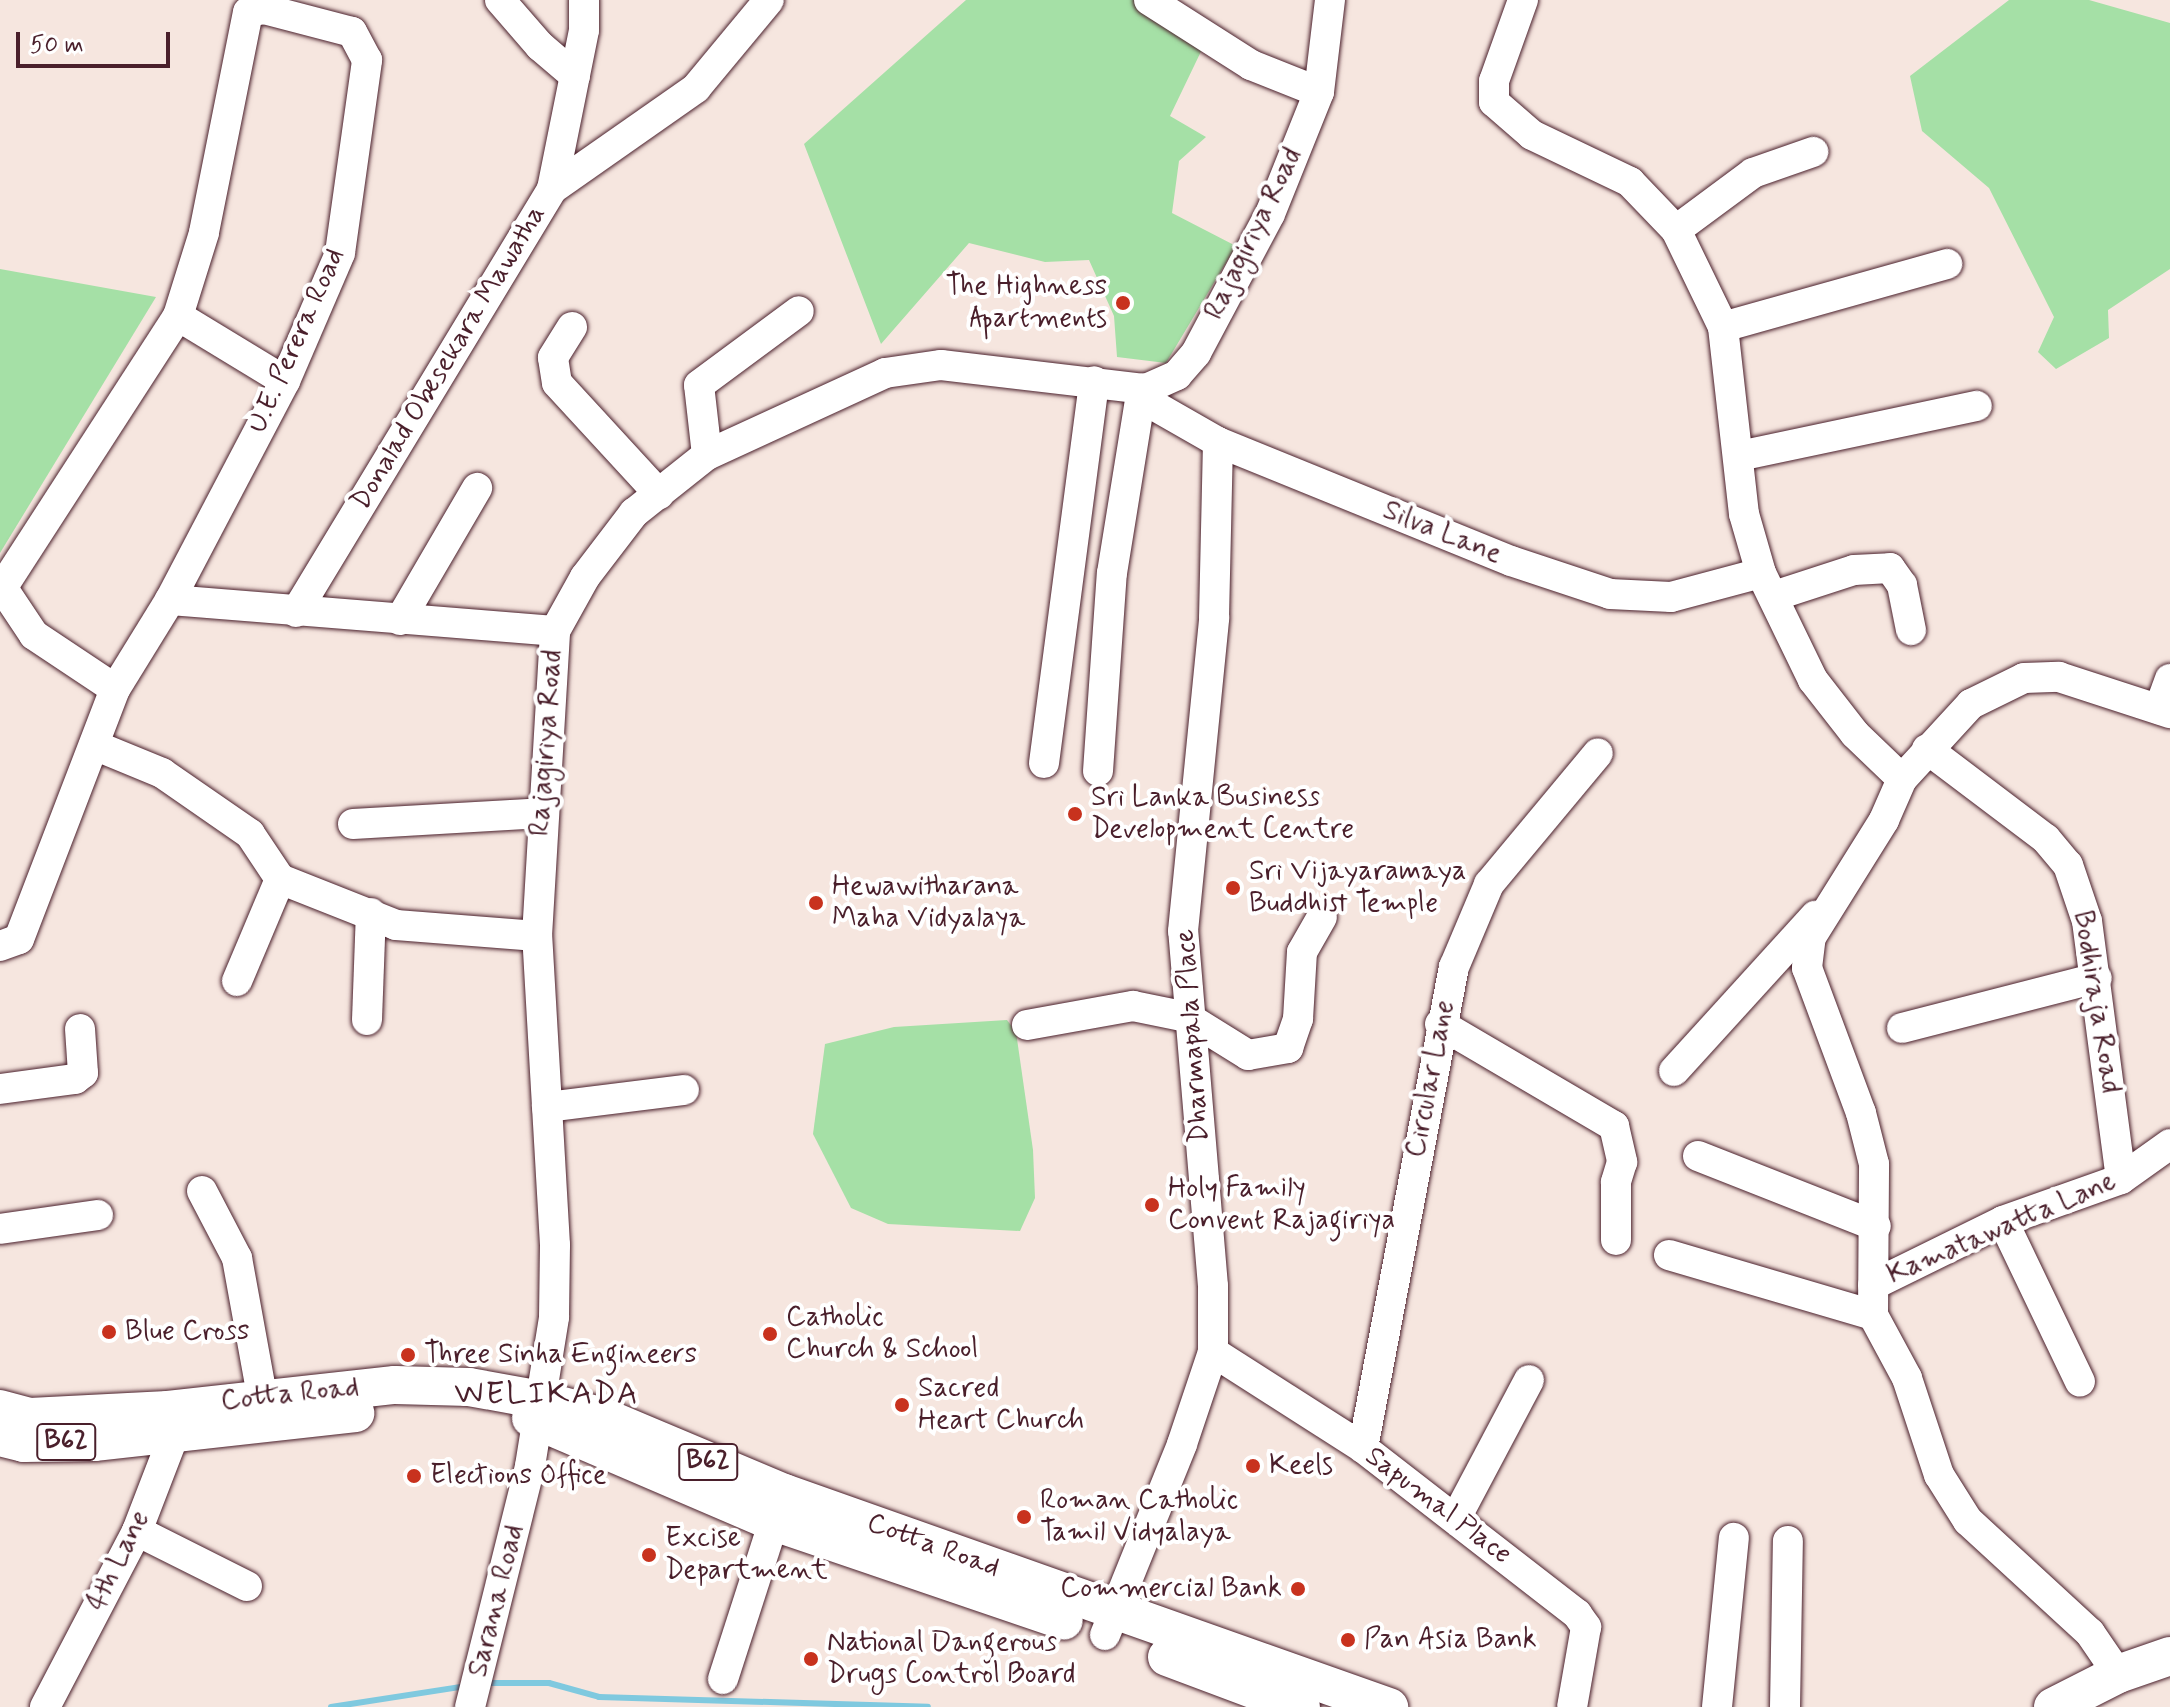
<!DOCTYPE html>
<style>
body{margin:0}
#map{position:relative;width:2170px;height:1707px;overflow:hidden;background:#f6e6df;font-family:Mynerve,sans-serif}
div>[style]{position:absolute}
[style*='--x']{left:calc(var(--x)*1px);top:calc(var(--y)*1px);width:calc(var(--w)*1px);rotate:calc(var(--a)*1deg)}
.green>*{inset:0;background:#a5e0a6}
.stream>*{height:6px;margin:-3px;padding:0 3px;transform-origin:3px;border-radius:3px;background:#7fc9df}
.roads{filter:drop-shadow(0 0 2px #4a1f2b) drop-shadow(0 0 2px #4a1f2b)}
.minor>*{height:30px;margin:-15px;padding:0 15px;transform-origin:15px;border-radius:15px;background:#fff}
.major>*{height:38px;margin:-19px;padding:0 19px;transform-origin:19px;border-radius:19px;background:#fff}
.dots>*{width:22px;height:22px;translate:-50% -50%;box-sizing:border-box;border:4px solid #fff;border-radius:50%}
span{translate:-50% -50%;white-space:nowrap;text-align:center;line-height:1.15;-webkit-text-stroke:8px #fff;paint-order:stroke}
.shield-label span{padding:2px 6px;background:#fff;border:2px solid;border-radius:6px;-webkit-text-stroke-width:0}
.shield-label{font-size:26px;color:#4a1f2b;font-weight:700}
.street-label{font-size:28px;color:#4a1f2b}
.poi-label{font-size:28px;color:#4a1f2b}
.right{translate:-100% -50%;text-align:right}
.left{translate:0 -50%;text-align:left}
.quarter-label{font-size:32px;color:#4a1f2b;letter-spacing:2px}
.scale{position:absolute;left:16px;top:32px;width:154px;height:36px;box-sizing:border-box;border:4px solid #4a1f2b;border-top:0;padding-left:10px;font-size:24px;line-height:28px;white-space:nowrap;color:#4a1f2b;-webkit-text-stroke:6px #fff;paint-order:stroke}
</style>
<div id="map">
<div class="green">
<i style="clip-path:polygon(966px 0,1135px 0,1207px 39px,1170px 116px,1206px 137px,1179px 161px,1172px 213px,1236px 246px,1166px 363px,1117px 357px,1114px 316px,1089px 260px,1045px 262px,969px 243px,881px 344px,804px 144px)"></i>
<i style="clip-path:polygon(2009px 0,2089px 0,2170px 23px,2170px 269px,2108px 310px,2109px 338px,2056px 369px,2038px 352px,2054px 317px,1989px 188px,1922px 131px,1910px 76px)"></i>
<i style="clip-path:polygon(0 269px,156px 297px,0 553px)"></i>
<i style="clip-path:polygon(1007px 1020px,1016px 1032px,1033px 1150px,1035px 1198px,1020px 1231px,888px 1224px,851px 1208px,813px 1134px,825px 1044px,894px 1027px)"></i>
</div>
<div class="stream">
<i style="--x:486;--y:1683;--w:63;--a:0"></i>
<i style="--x:549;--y:1683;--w:52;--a:15.6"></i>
<i style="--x:599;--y:1697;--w:329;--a:1.7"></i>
<i style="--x:331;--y:1707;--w:138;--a:-8.8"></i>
</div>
<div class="roads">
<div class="minor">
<i style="--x:500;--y:0;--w:61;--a:49"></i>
<i style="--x:540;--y:46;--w:46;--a:40.6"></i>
<i style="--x:1149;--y:0;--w:121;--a:32.5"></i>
<i style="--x:1251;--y:65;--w:73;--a:21.7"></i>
<i style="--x:1523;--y:0;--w:86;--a:109.7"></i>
<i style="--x:1494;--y:81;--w:21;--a:90"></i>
<i style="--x:1494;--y:102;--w:50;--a:41"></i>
<i style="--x:1532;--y:135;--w:109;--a:25.6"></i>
<i style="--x:1630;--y:182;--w:66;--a:46.2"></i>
<i style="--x:1676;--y:230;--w:108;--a:64.1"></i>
<i style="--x:1723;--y:327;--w:188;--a:83.6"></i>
<i style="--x:1744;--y:514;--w:61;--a:73.9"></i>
<i style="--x:1761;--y:573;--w:119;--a:64.1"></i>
<i style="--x:1813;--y:680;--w:68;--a:52.1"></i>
<i style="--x:1855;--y:734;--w:65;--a:43.8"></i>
<i style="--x:552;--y:189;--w:162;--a:-78.6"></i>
<i style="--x:584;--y:30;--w:30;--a:-90"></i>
<i style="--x:1676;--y:230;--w:96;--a:-36.5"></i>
<i style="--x:1753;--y:173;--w:64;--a:-19.3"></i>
<i style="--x:178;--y:316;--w:125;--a:31.3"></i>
<i style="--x:572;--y:327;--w:36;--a:122"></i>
<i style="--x:553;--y:358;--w:25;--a:81"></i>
<i style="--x:557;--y:383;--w:151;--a:47.4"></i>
<i style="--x:1723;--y:327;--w:233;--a:-15.7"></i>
<i style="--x:1146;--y:389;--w:19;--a:62"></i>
<i style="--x:1155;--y:406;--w:73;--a:29.7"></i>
<i style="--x:1218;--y:442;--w:316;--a:22.1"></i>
<i style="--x:1511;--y:561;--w:104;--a:18.4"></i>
<i style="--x:1610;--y:594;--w:61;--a:2.8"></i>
<i style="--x:1671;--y:597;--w:93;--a:-14.9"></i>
<i style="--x:707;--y:455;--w:70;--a:-96.5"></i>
<i style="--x:699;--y:385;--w:124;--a:-36.5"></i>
<i style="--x:1739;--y:456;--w:243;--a:-11.9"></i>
<i style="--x:0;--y:584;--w:61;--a:56.3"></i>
<i style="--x:34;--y:635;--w:97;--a:33.7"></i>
<i style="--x:1774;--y:596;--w:84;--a:-18"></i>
<i style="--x:1854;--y:570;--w:36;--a:-3"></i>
<i style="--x:1890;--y:568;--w:21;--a:55"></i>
<i style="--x:1902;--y:585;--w:46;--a:78.7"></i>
<i style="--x:170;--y:600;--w:386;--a:4.6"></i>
<i style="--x:296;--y:612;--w:494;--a:-58.8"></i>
<i style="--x:552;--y:189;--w:176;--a:-35"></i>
<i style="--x:696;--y:88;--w:114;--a:-50.3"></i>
<i style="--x:400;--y:620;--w:153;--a:-59.7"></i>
<i style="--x:2159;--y:709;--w:32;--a:-70"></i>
<i style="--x:94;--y:745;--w:74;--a:22.4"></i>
<i style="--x:162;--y:773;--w:107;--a:34.7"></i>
<i style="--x:250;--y:834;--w:54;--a:56.3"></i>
<i style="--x:280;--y:879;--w:125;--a:21.6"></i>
<i style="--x:396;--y:925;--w:141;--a:4.5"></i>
<i style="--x:1927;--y:749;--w:149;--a:37.1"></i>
<i style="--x:2046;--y:839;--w:34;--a:50"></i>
<i style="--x:2068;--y:865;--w:59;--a:71.3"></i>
<i style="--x:2087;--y:921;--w:260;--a:82.5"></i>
<i style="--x:1044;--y:763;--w:385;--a:-82.5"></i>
<i style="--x:1098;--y:771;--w:198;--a:-86"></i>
<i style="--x:1112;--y:573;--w:187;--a:-80.8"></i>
<i style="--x:353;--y:824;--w:189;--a:-3.3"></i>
<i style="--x:0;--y:946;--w:20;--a:-20"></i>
<i style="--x:19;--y:939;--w:268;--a:-69"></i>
<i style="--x:115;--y:689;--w:105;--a:-58.3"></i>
<i style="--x:170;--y:600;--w:247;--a:-62.3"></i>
<i style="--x:285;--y:381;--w:139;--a:-66.7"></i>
<i style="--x:340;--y:253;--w:195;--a:-82"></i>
<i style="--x:367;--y:60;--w:32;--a:-118"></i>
<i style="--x:352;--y:32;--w:91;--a:-165.4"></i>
<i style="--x:264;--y:9;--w:16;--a:169"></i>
<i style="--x:248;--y:12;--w:225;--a:101.3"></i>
<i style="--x:204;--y:233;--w:87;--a:107.4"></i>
<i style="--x:178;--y:316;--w:320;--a:122.9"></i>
<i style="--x:237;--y:981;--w:111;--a:-67.1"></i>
<i style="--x:367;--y:1020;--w:107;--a:-87.9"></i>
<i style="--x:1440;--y:1024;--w:202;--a:30.4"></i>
<i style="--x:1614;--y:1126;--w:37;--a:77"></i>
<i style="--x:1622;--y:1162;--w:21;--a:107"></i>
<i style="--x:1616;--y:1182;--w:58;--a:90"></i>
<i style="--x:1027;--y:1025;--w:108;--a:-10.2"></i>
<i style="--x:1133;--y:1006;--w:55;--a:11.5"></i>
<i style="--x:1187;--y:1017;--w:72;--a:31.9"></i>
<i style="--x:1248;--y:1055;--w:41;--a:-9.9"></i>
<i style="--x:1288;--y:1048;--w:31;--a:-71"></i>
<i style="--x:1298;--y:1019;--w:67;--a:-86.6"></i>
<i style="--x:1302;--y:952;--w:40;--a:-60.3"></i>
<i style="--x:1902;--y:1028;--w:201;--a:-14.4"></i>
<i style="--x:1674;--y:1071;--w:210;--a:-47.7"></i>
<i style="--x:0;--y:1089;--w:76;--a:-7.6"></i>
<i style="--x:75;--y:1079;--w:10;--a:-37"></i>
<i style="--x:83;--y:1073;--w:44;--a:-93.9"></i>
<i style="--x:547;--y:1107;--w:138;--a:-7.1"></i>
<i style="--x:1698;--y:1156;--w:191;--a:21.5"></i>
<i style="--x:202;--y:1191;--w:76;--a:62.4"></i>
<i style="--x:237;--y:1258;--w:140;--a:79.7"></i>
<i style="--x:2003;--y:1221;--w:178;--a:64.4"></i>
<i style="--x:0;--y:1229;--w:99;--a:-8.1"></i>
<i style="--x:1669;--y:1255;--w:213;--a:16.4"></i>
<i style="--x:1873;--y:1285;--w:145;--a:-26.2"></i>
<i style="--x:2003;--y:1221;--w:125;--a:-19.6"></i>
<i style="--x:2121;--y:1179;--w:60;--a:-35.5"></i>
<i style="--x:1213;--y:1352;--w:178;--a:32.6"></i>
<i style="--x:1363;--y:1448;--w:271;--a:37.8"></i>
<i style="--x:1577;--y:1614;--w:16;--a:55"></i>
<i style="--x:1586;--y:1627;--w:81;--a:99.9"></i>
<i style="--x:1363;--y:1448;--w:490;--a:-79.3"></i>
<i style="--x:1454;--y:967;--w:90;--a:-67.1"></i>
<i style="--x:1489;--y:884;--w:170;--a:-50.2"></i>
<i style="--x:1456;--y:1518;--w:156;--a:-62.1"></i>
<i style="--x:137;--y:1531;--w:123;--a:26.6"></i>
<i style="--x:1105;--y:1635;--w:206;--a:-68"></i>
<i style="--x:1182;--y:1444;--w:97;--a:-71.4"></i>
<i style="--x:1213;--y:1352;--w:66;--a:-90"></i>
<i style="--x:1213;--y:1286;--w:356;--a:-94.8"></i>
<i style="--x:1183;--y:931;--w:315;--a:-84.3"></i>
<i style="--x:1214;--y:618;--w:176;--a:-88.7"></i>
<i style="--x:2118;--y:1674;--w:50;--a:-124.3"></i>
<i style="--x:2090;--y:1633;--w:166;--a:-137.4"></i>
<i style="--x:1968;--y:1521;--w:54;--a:-122.2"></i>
<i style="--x:1939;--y:1475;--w:102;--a:-108.3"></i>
<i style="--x:1907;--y:1378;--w:72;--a:-118.4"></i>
<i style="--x:1873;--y:1315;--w:151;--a:-89.6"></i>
<i style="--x:1874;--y:1164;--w:53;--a:-104.3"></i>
<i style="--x:1861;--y:1113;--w:155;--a:-110.4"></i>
<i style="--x:1807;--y:968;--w:31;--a:-83"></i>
<i style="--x:1811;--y:937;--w:138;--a:-58"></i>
<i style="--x:1884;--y:820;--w:45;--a:-66.3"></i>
<i style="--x:1902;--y:779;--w:102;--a:-47.4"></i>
<i style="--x:1971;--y:704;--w:59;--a:-26.1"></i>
<i style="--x:2024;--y:678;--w:35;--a:-2"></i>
<i style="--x:2059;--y:677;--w:117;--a:18"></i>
<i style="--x:723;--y:1679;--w:186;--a:-72.1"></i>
<i style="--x:45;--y:1707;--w:199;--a:-62.4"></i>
<i style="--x:137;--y:1531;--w:103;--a:-68.9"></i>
<i style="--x:174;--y:1435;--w:21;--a:-104"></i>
<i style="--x:470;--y:1707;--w:248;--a:-76"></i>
<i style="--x:530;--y:1466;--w:151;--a:-80.8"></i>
<i style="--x:554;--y:1317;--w:72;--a:-89.2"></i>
<i style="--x:555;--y:1245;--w:310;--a:-93.3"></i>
<i style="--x:537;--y:936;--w:306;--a:-86.6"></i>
<i style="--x:555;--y:631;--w:62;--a:-60.9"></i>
<i style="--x:585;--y:577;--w:81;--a:-52.6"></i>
<i style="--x:634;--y:513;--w:93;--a:-38.5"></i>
<i style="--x:707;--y:455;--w:196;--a:-24.7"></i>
<i style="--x:885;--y:373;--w:57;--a:-8.1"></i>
<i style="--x:941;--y:365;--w:206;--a:6.7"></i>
<i style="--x:1146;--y:389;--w:34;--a:-24"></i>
<i style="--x:1177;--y:375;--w:29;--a:-49"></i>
<i style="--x:1196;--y:353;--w:157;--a:-62"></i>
<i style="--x:1270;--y:214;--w:131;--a:-68.1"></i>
<i style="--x:1319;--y:92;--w:93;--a:-83.2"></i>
<i style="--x:1717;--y:1707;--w:170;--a:-84.3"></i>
<i style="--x:1785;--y:1707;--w:166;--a:-89"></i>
</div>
<div class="major">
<i style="--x:0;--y:1409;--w:31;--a:15"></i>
<i style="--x:30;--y:1417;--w:138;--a:-2.9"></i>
<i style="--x:168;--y:1410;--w:228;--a:-6.3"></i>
<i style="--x:395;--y:1385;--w:74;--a:1.5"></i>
<i style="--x:469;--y:1387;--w:73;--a:10.2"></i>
<i style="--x:541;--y:1400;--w:64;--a:15.3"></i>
<i style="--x:603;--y:1417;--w:196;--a:22.8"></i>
<i style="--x:784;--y:1493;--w:642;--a:19.48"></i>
<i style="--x:531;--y:1418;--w:264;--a:23.2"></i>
<i style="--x:774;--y:1522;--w:306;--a:18.8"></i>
<i style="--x:0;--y:1437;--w:25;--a:14"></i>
<i style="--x:24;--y:1443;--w:70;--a:-0.8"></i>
<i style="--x:94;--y:1442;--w:263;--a:-6.3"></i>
<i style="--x:1167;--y:1657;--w:143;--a:20.5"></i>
<i style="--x:2053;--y:1707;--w:73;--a:-26.9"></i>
<i style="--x:2118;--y:1674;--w:55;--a:-19.1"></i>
</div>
</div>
<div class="dots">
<i style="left:1123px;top:303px;background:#c8321e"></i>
<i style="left:1075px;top:814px;background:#c8321e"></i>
<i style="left:1233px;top:888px;background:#c8321e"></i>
<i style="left:816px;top:903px;background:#c8321e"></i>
<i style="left:1152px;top:1205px;background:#c8321e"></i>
<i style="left:109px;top:1332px;background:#c8321e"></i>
<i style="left:770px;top:1334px;background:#c8321e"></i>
<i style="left:408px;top:1355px;background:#c8321e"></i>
<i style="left:902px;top:1405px;background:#c8321e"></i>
<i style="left:1253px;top:1466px;background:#c8321e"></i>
<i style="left:414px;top:1476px;background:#c8321e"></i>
<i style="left:1024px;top:1517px;background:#c8321e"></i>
<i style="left:649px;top:1555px;background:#c8321e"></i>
<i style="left:1298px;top:1589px;background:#c8321e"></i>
<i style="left:1348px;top:1640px;background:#c8321e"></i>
<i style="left:811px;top:1659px;background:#c8321e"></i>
</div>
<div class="shield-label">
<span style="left:66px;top:1442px">B62</span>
<span style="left:708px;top:1462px">B62</span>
</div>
<div class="street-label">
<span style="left:1254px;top:234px;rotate:-64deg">Rajagiriya Road</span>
<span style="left:297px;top:341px;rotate:-66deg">U.E. Perera Road</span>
<span style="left:449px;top:358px;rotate:-59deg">Donalad Obesekara Mawatha</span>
<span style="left:1442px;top:533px;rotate:22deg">Silva Lane</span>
<span style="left:547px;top:743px;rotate:-86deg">Rajagiriya Road</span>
<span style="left:2096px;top:1002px;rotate:81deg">Bodhiraja Road</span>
<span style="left:1193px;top:1036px;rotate:-94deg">Dharmapala Place</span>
<span style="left:1431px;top:1079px;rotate:-79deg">Circular Lane</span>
<span style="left:2002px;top:1229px;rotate:-23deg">Kamatawatta Lane</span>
<span style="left:290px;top:1395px;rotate:-6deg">Cotta Road</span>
<span style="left:1438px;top:1506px;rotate:37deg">Sapumal Place</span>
<span style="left:933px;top:1546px;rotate:20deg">Cotta Road</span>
<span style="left:119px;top:1561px;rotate:-64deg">4th Lane</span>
<span style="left:497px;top:1601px;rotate:-76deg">Sarana Road</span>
</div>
<div class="poi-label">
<span class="right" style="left:1107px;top:303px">The Highness<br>Apartments</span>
<span class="left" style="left:1091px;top:814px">Sri Lanka Business<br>Development Centre</span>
<span class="left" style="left:1249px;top:888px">Sri Vijayaramaya<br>Buddhist Temple</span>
<span class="left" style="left:832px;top:903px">Hewawitharana<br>Maha Vidyalaya</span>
<span class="left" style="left:1168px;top:1205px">Holy Family<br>Convent Rajagiriya</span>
<span class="left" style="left:786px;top:1334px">Catholic<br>Church &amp; School</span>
<span class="left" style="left:125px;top:1332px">Blue Cross</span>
<span class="left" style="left:424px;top:1355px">Three Sinha Engineers</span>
<span class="left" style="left:918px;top:1405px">Sacred<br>Heart Church</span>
<span class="left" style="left:1269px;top:1466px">Keels</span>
<span class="left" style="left:430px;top:1476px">Elections Office</span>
<span class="left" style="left:1040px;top:1517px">Roman Catholic<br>Tamil Vidyalaya</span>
<span class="left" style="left:665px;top:1555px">Excise<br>Department</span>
<span class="right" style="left:1282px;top:1589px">Commercial Bank</span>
<span class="left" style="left:1364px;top:1640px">Pan Asia Bank</span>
<span class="left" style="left:827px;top:1659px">National Dangerous<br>Drugs Control Board</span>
</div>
<div class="quarter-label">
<span style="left:547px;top:1394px">WELIKADA</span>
</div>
<div class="scale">50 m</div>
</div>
